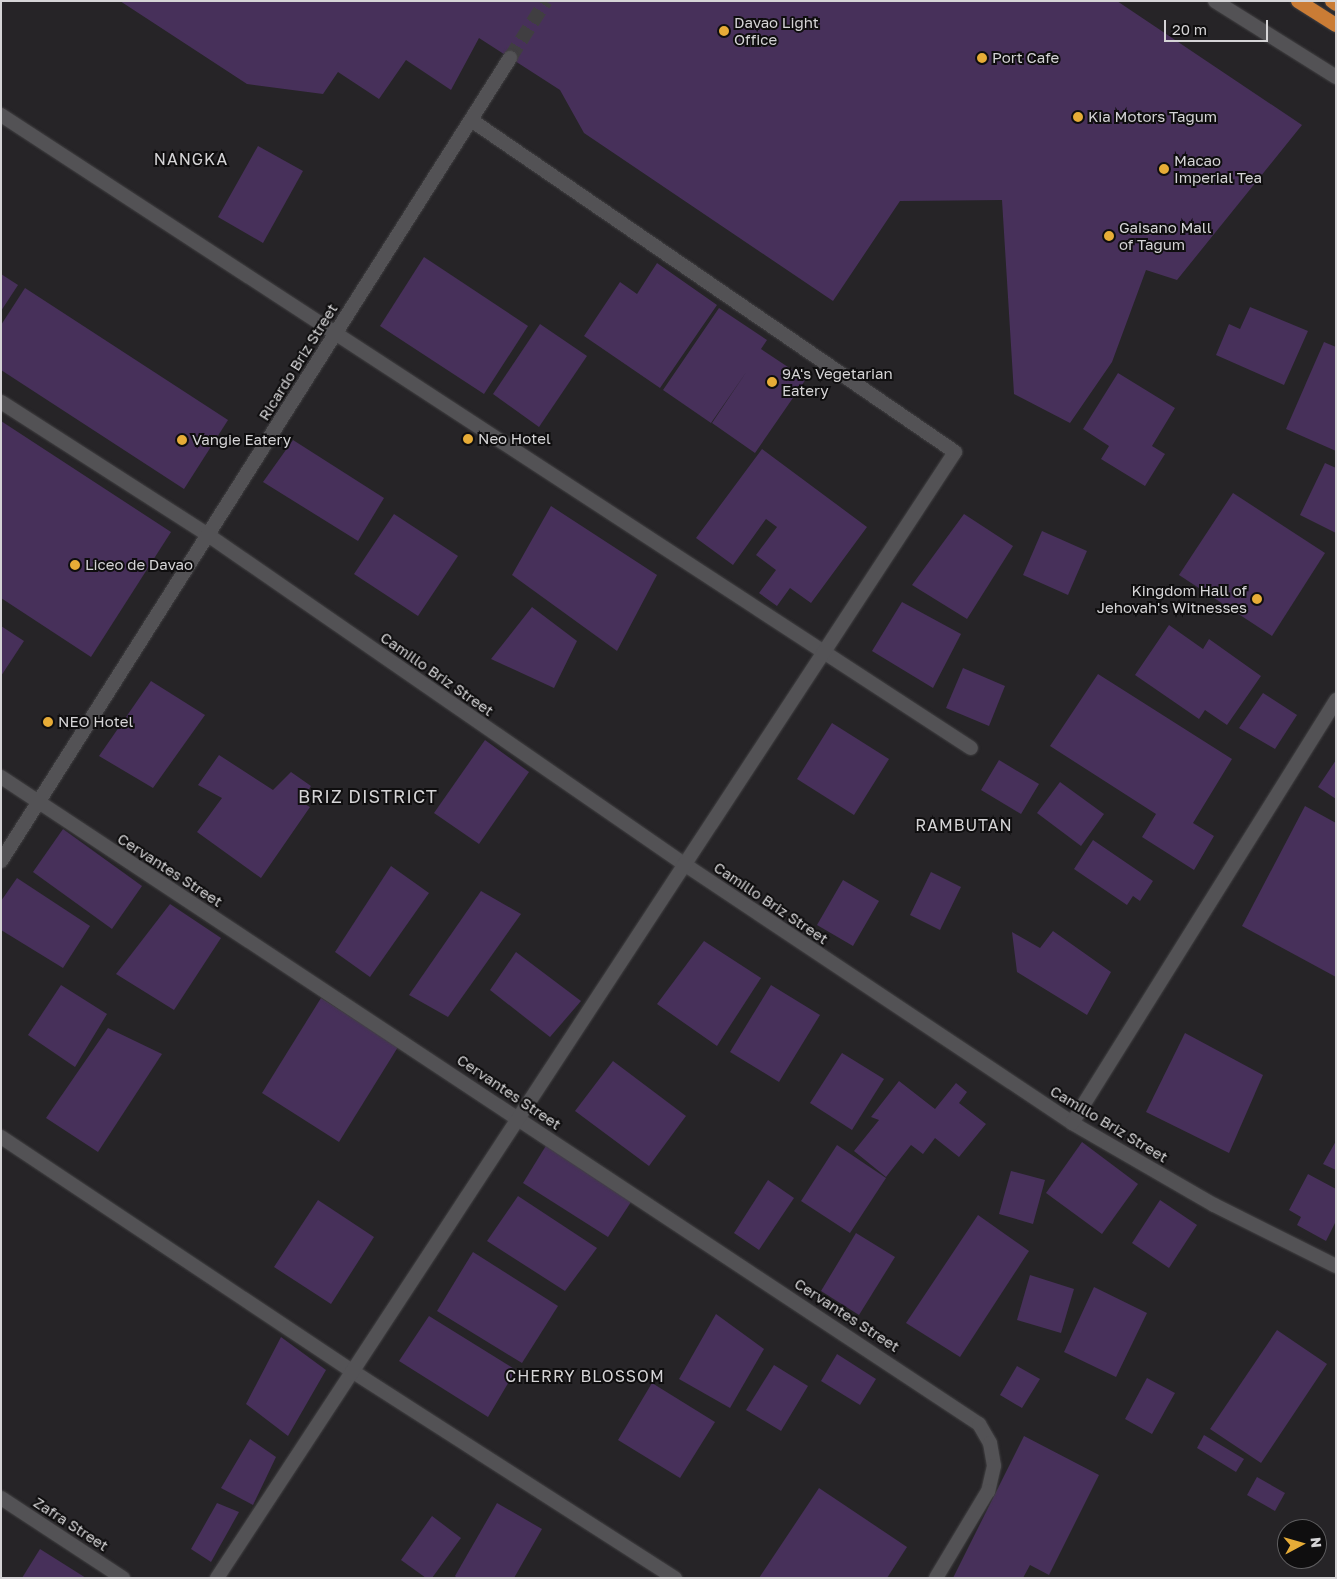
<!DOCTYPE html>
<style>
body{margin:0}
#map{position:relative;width:1337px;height:1579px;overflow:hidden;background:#262427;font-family:"Golos Text",sans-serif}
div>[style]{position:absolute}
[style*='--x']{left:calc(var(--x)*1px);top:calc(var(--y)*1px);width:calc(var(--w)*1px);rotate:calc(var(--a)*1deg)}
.building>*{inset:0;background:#47305a}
.tertiary-tunnel>*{height:14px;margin-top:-7px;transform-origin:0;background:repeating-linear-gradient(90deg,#403e41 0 14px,transparent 0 21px)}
.roads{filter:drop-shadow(0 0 1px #424143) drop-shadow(0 0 1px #424143)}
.minor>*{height:14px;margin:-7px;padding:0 7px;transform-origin:7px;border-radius:7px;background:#535255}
.tertiary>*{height:14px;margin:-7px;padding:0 7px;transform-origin:7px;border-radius:7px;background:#535255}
.trunk>*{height:14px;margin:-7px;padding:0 7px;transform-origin:7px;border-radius:7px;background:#ca7c35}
.dots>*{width:14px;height:14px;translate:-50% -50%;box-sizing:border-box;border:2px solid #0f0e0f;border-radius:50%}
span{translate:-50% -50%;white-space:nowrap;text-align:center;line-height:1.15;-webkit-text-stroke:4px #0f0e0f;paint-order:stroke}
.poi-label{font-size:15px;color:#d5d4d6}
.left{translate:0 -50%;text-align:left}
.right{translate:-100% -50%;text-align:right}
.street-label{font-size:15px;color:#d5d4d6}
.neighbourhood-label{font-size:16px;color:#d5d4d6;letter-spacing:1px}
.quarter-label{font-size:18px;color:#d5d4d6;letter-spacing:1px}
.frame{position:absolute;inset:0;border:2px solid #d5d4d6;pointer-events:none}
.north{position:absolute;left:1277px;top:1519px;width:50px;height:50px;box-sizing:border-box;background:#0f0e0f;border:1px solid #5e5d5f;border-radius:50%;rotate:84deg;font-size:14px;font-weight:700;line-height:20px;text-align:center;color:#d5d4d6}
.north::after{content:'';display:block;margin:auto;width:18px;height:22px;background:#e7ac37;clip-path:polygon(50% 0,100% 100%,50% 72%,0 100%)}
.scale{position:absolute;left:1164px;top:20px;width:104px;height:22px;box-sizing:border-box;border:2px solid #d5d4d6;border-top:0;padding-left:6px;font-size:15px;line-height:18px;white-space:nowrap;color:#d5d4d6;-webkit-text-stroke:4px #0f0e0f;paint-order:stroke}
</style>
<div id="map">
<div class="building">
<i style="clip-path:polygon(120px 1px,1117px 1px,1302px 125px,1177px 280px,1146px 270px,1112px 362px,1070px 423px,1014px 394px,1002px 200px,900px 201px,833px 301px,584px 133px,560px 90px,479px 38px,451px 90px,406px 60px,379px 99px,338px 72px,323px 94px,247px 84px)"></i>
<i style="clip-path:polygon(258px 146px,303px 171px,263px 243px,218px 217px)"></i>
<i style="clip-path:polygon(424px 257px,528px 326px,484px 394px,380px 326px)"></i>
<i style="clip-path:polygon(657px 263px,717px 305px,660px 388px,584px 336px,620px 282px,637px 294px)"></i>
<i style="clip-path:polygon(1px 274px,18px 285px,1px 311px)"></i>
<i style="clip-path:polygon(25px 288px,228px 420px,184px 489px,1px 370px,1px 325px)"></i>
<i style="clip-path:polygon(1250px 307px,1308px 331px,1284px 385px,1216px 355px,1229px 324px,1240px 329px)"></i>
<i style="clip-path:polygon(719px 308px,767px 340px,761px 349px,806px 379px,755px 453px,712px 423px,747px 371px,711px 423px,663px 390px)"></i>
<i style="clip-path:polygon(540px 324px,587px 356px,539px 427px,493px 394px)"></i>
<i style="clip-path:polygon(1324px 342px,1336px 347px,1336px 451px,1286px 429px)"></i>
<i style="clip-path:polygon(1118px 373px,1175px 408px,1152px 446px,1165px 454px,1145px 486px,1101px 459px,1109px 446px,1083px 429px)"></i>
<i style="clip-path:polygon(1px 421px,171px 532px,91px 657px,1px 598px)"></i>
<i style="clip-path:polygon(293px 440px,384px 498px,358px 541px,263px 482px)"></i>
<i style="clip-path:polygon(762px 449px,867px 527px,811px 603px,790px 588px,777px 606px,759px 593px,776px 570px,756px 555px,777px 527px,766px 519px,733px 565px,696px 538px)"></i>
<i style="clip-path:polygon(1325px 463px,1336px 468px,1336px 533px,1300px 515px)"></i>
<i style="clip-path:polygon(1233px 493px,1325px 553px,1272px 636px,1179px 575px)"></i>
<i style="clip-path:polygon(551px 506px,657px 575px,617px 651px,512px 575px)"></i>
<i style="clip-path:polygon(394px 514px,458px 556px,418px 616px,354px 574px)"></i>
<i style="clip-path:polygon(964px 514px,1013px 546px,967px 619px,912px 585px)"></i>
<i style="clip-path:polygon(1042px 531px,1087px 551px,1068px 595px,1023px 575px)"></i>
<i style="clip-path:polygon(902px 602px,961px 634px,933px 688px,872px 651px)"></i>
<i style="clip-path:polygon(532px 607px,577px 641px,554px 688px,491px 659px)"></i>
<i style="clip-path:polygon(1169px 625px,1203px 649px,1209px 639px,1261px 676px,1227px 725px,1205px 710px,1199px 719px,1135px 675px)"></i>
<i style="clip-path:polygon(1px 626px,24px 641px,1px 676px)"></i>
<i style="clip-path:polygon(963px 668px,1005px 686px,989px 726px,946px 708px)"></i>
<i style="clip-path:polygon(1098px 674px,1232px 759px,1193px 823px,1214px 836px,1194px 870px,1142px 837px,1156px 814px,1050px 746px)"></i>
<i style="clip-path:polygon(151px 681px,205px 715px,153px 788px,99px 756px)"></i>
<i style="clip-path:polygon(1263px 693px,1297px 715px,1275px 749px,1239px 728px)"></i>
<i style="clip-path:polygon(832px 723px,889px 759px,854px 815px,797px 779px)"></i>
<i style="clip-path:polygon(485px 740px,529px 772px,479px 844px,434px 813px)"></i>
<i style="clip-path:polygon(219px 755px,273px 790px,291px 772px,311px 786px,301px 802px,310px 807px,261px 878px,197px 832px,222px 798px,198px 785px)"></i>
<i style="clip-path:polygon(999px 760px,1039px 784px,1021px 814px,981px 790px)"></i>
<i style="clip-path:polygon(1336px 760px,1336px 799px,1318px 787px)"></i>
<i style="clip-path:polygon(1060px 782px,1104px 814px,1081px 846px,1037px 813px)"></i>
<i style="clip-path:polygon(1305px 806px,1336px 823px,1336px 977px,1242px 926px)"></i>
<i style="clip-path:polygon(63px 829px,142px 886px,112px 929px,33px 872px)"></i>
<i style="clip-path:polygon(1093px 840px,1153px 881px,1140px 901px,1133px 896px,1127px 905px,1074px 869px)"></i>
<i style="clip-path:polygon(391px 866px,429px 893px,370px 977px,335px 952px)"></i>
<i style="clip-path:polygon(931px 872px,961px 887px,940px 930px,910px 915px)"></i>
<i style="clip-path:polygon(17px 878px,90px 926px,63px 968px,1px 930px,1px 901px)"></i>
<i style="clip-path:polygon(843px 880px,879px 901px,853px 946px,817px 925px)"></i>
<i style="clip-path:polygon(481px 891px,521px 914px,448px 1017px,409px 995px)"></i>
<i style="clip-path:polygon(170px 904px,221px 938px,174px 1010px,116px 974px)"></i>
<i style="clip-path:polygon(1053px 931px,1111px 972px,1087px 1015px,1017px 972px,1012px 932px,1040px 948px)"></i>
<i style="clip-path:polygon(704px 941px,761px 978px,717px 1046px,657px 1004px)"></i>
<i style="clip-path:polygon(516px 952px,581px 1001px,550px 1037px,490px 990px)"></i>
<i style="clip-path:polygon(61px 985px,107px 1014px,75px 1067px,28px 1035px)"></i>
<i style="clip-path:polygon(771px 985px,820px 1015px,779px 1082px,730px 1052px)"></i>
<i style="clip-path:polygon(321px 998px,398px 1047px,339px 1142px,262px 1093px)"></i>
<i style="clip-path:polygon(108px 1028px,162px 1054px,98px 1152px,46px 1118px)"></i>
<i style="clip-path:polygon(1185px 1033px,1263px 1075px,1229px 1153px,1146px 1112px)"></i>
<i style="clip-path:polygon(842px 1053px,884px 1079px,852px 1130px,810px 1103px)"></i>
<i style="clip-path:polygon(613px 1061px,686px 1116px,649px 1166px,575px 1111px)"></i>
<i style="clip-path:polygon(899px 1081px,935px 1109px,956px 1083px,967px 1092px,959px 1103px,986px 1124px,959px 1157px,935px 1138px,923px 1154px,911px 1145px,886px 1177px,854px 1151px,879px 1120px,871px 1117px)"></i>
<i style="clip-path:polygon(1336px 1141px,1336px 1170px,1323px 1164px)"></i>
<i style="clip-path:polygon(1082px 1142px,1138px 1184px,1102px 1234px,1046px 1193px)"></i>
<i style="clip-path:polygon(547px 1144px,633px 1199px,608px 1237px,523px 1183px)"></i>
<i style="clip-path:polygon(837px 1145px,886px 1178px,850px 1233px,801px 1201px)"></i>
<i style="clip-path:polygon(1011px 1171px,1045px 1180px,1033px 1224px,999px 1214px)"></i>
<i style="clip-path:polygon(1308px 1174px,1336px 1189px,1336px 1221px,1326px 1241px,1297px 1225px,1301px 1217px,1289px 1210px)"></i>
<i style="clip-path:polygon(768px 1180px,794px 1198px,759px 1250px,734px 1233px)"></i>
<i style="clip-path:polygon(518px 1196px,597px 1248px,565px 1291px,487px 1241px)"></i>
<i style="clip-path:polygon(318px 1200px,374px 1237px,331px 1304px,274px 1267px)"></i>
<i style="clip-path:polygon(1160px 1200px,1197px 1225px,1169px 1268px,1132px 1243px)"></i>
<i style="clip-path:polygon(978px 1215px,1029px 1251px,960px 1357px,906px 1323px)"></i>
<i style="clip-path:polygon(856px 1233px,895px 1257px,859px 1315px,821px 1291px)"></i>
<i style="clip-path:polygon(473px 1252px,558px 1306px,522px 1363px,437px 1311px)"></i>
<i style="clip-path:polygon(1030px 1275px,1074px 1289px,1061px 1333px,1017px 1320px)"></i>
<i style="clip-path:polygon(1094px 1287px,1147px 1313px,1116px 1377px,1064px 1352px)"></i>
<i style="clip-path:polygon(716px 1314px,764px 1349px,730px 1408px,679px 1379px)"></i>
<i style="clip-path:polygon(429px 1316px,516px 1370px,488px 1417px,399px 1361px)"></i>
<i style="clip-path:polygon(1277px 1330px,1327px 1364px,1261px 1463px,1210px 1429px)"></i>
<i style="clip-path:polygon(281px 1337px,326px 1370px,288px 1436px,246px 1404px)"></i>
<i style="clip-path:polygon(837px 1354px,876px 1379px,860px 1405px,821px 1381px)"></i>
<i style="clip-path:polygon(774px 1365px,808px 1386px,781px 1431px,746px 1410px)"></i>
<i style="clip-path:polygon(1017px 1366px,1040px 1379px,1022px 1408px,1000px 1395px)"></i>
<i style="clip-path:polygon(1147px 1378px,1175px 1393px,1152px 1434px,1125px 1419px)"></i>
<i style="clip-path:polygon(652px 1383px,715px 1422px,680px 1478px,618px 1440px)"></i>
<i style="clip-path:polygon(1204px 1435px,1244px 1459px,1236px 1472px,1197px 1448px)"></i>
<i style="clip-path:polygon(1024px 1436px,1099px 1475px,1049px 1575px,1030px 1565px,1023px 1578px,953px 1578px)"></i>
<i style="clip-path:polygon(250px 1439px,276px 1457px,253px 1505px,221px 1488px)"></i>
<i style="clip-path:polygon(1257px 1477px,1285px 1493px,1275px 1511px,1247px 1495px)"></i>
<i style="clip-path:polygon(819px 1488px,907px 1547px,887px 1578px,759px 1578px)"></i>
<i style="clip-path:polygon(217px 1503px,239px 1512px,211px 1562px,191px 1549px)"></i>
<i style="clip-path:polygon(497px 1503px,542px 1529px,514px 1578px,457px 1578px,455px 1576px)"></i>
<i style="clip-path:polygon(432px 1516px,461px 1538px,432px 1578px,426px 1578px,401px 1560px)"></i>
<i style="clip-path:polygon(40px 1549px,86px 1578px,22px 1578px)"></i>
</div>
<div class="tertiary-tunnel">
<i style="--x:510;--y:58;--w:67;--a:-57.7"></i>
</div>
<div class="roads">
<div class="minor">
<i style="--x:1;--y:115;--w:1158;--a:33.13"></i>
<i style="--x:1;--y:402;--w:246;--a:32.7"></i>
<i style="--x:208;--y:535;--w:579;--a:34.65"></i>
<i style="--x:684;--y:864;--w:467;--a:33.7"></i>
<i style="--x:1072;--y:1123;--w:164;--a:30"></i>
<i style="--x:1214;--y:1205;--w:136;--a:26.6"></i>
<i style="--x:1;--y:777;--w:1173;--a:33.49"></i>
<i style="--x:979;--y:1424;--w:22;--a:60"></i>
<i style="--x:990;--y:1443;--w:23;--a:80"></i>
<i style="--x:994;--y:1466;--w:26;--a:103"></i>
<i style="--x:988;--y:1491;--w:101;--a:120.9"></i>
<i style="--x:1072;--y:1123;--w:499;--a:-58"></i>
<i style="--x:1;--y:1137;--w:422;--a:33.7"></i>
<i style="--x:352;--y:1371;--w:384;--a:32.7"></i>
<i style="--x:1;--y:1498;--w:146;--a:33.3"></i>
<i style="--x:217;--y:1578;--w:1346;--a:-56.76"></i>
<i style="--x:955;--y:452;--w:587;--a:-145.55"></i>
</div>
<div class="tertiary">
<i style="--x:1215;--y:1;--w:143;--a:32.1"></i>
<i style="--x:1;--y:861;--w:951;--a:-57.63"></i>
</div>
<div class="trunk">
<i style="--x:1298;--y:1;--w:45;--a:32.3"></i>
<i style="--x:1332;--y:1;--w:5;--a:37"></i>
</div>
</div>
<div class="dots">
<i style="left:724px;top:31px;background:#e7ac37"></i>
<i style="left:982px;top:58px;background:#e7ac37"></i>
<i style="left:1078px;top:117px;background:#e7ac37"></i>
<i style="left:1164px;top:169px;background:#e7ac37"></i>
<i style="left:1109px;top:236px;background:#e7ac37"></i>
<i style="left:772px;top:382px;background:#e7ac37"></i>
<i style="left:468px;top:439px;background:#e7ac37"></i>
<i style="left:182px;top:440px;background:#e7ac37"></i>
<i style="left:75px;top:565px;background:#e7ac37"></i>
<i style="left:1257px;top:599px;background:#e7ac37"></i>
<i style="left:48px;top:722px;background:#e7ac37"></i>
</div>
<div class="poi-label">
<span class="left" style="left:734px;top:31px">Davao Light<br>Office</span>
<span class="left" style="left:992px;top:58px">Port Cafe</span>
<span class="left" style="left:1088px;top:117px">Kia Motors Tagum</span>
<span class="left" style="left:1174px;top:169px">Macao<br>Imperial Tea</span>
<span class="left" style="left:1119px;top:236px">Gaisano Mall<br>of Tagum</span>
<span class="left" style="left:782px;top:382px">9A's Vegetarian<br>Eatery</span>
<span class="left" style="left:478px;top:439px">Neo Hotel</span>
<span class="left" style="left:192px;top:440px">Vangie Eatery</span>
<span class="left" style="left:85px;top:565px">Liceo de Davao</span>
<span class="right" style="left:1247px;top:599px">Kingdom Hall of<br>Jehovah's Witnesses</span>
<span class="left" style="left:58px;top:722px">NEO Hotel</span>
</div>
<div class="street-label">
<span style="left:298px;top:362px;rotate:-58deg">Ricardo Briz Street</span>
<span style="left:437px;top:674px;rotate:35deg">Camillo Briz Street</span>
<span style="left:170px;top:870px;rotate:33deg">Cervantes Street</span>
<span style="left:771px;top:903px;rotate:34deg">Camillo Briz Street</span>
<span style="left:509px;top:1092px;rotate:34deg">Cervantes Street</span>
<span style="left:1109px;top:1124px;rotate:31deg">Camillo Briz Street</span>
<span style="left:847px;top:1315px;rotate:33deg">Cervantes Street</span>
<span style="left:71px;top:1524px;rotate:33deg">Zafra Street</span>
</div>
<div class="neighbourhood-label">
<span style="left:191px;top:159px">NANGKA</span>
<span style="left:964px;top:825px">RAMBUTAN</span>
<span style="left:585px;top:1376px">CHERRY BLOSSOM</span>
</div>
<div class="quarter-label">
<span style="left:368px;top:796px">BRIZ DISTRICT</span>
</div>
<div class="frame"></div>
<div class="north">N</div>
<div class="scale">20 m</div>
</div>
